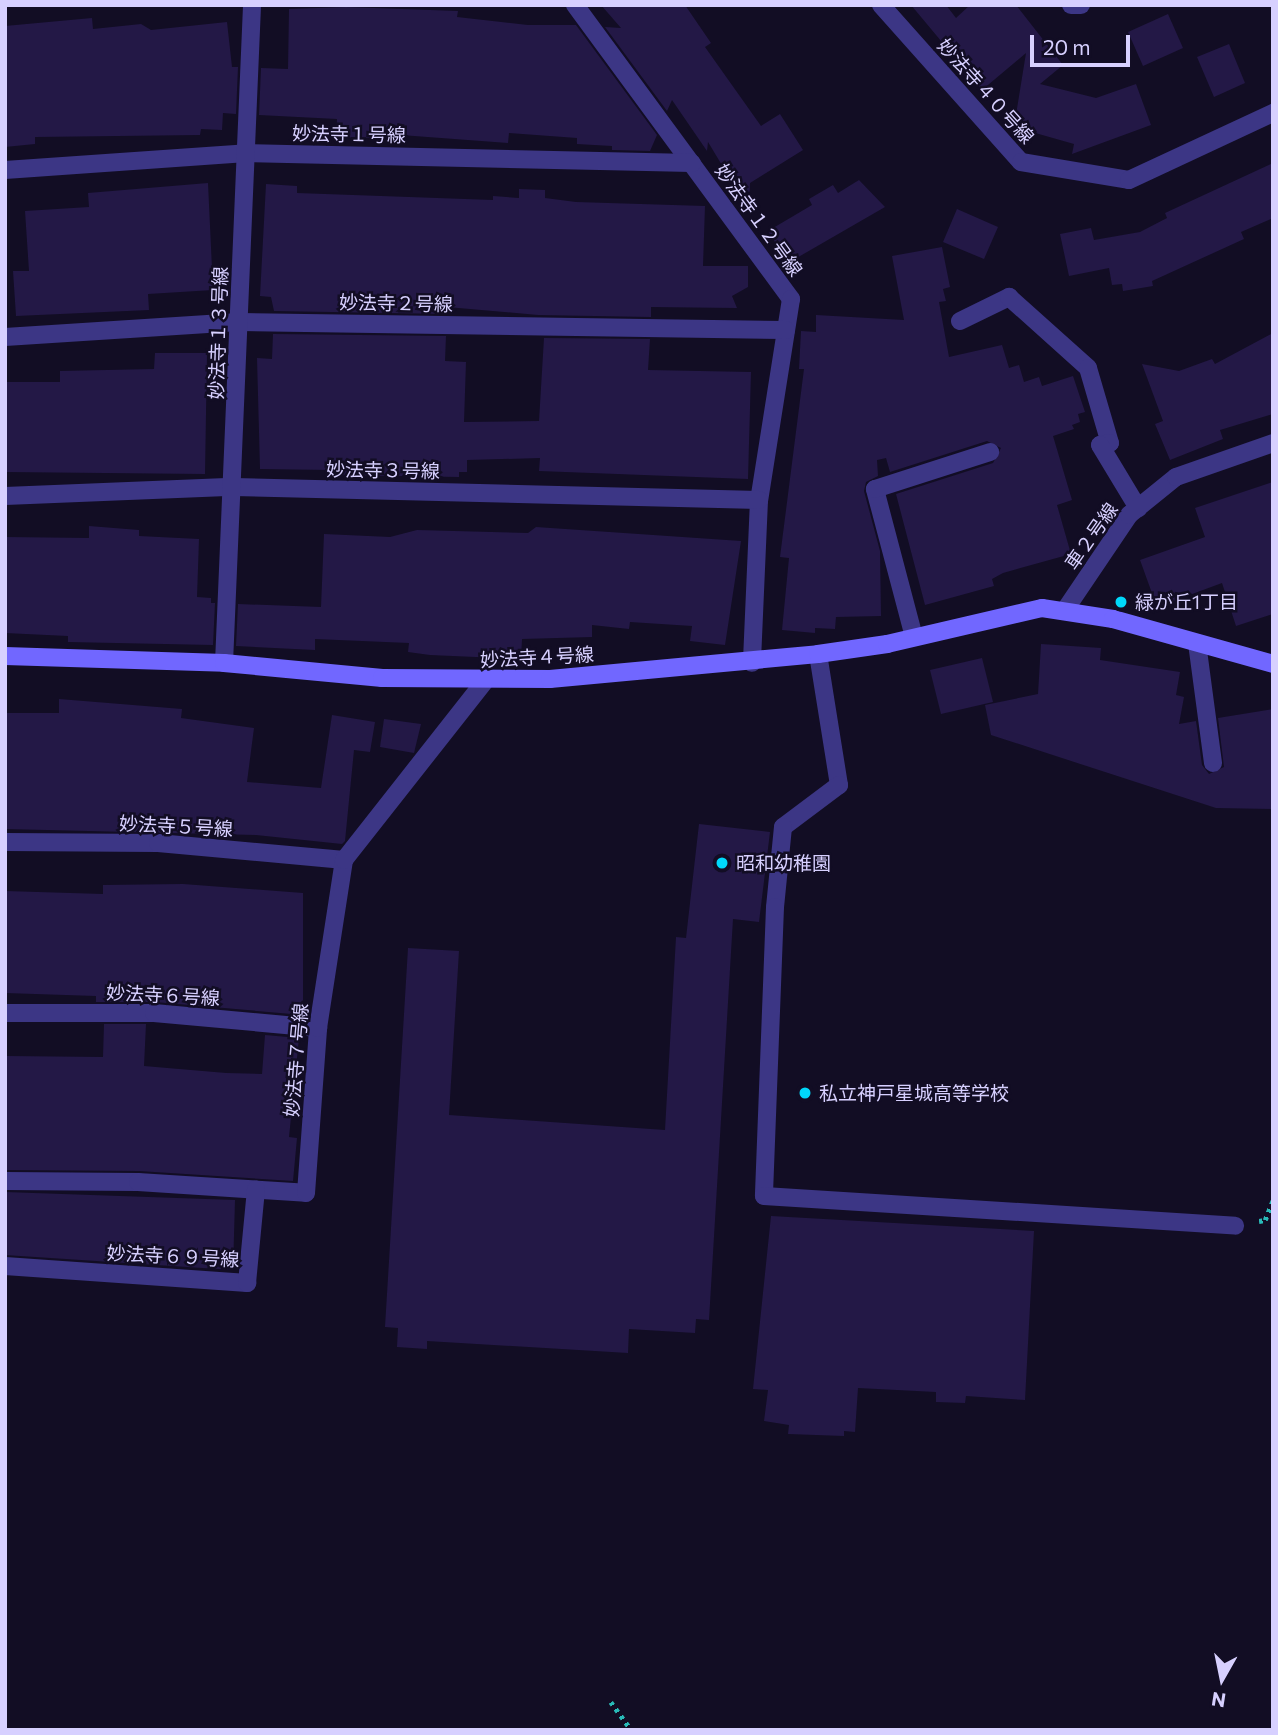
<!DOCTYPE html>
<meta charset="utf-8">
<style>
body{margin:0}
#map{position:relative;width:1278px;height:1735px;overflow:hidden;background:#120d24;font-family:Commissioner,"Noto Sans JP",sans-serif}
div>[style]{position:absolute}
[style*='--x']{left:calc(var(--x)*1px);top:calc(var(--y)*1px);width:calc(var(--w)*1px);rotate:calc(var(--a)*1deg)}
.building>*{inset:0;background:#231846}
.path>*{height:4.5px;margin-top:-2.25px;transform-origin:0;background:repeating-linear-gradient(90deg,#29bab8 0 3.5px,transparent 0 8.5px)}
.lane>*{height:18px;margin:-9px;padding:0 9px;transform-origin:9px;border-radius:9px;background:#3c3685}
.street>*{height:18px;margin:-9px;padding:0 9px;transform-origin:9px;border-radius:9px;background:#3c3685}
.secondary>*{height:18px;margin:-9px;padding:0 9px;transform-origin:9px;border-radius:9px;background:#7167ff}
.dots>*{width:19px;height:19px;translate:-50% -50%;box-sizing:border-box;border:4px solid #120d24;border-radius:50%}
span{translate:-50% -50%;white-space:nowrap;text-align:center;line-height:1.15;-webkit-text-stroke:5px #120d24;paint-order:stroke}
.street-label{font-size:19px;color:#d7d0ff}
.poi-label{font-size:19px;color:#d7d0ff}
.left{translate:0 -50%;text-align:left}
.frame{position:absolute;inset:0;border:7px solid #d7d0ff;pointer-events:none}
.north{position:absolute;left:1187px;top:1644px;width:70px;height:70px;-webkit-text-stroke:5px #120d24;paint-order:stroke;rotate:189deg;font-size:19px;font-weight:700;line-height:28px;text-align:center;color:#d7d0ff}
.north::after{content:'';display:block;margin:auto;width:24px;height:32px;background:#d7d0ff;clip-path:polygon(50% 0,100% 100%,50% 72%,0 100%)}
.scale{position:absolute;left:1030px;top:35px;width:100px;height:32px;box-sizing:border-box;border:4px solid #d7d0ff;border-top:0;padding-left:9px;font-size:21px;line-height:24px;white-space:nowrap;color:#d7d0ff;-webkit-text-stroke:5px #120d24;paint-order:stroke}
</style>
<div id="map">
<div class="building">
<i style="clip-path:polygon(601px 5px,685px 5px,711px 43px,705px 47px,761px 126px,780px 114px,803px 150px,750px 183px,749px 210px,708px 142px,707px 151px,672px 100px,667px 111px,605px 27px,621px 28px)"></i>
<i style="clip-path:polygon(911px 5px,946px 5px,956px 18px,970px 5px,1016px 5px,1063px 65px,1040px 84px,1096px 98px,1136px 84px,1151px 125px,1072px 154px,1074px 144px,1014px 127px,1026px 53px,982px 90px)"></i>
<i style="clip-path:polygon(346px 7px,458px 11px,457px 17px,528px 25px,576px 25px,657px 135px,650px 151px,612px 150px,612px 146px,577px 144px,577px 138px,509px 133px,508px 143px,374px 133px,374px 138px,336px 137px,337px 119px,259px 115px,261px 68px,288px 69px,289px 9px)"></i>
<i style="clip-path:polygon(1168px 14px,1183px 48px,1143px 66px,1128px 32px)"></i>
<i style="clip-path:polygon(92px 18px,93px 29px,141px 24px,151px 30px,227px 22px,232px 67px,238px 67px,236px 114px,223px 113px,222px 130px,201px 129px,200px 135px,35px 137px,35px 144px,5px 147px,5px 26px)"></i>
<i style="clip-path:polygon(1229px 44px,1245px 83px,1214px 97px,1197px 57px)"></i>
<i style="clip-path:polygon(1273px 163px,1273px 218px,1241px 232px,1244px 239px,1152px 281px,1153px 286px,1123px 291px,1122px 284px,1112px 285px,1109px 268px,1069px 276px,1060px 234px,1091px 228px,1094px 240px,1140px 232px,1167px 218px,1165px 213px)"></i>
<i style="clip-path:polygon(859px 180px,885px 207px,788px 263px,768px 231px,812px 205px,809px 199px,833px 185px,838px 193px)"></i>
<i style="clip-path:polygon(208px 183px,213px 290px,148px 294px,149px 310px,16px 316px,13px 271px,29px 271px,25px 211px,89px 207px,88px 193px)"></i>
<i style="clip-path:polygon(266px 184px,297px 186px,297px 193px,493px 200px,493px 196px,519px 198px,519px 189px,545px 190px,545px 198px,576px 202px,705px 206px,703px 266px,748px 266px,748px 287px,732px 296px,737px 308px,651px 307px,651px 317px,538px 315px,447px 307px,447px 314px,274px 311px,271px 297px,260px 296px)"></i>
<i style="clip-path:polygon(957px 209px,998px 227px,984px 259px,943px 242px)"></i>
<i style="clip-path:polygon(942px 247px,950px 287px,943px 289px,946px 301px,939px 302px,949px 357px,1002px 345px,1009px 368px,1019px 365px,1024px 382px,1039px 377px,1042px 386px,1073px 376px,1085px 412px,1078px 414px,1080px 422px,1072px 425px,1074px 429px,1053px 436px,1072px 500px,1057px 505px,1071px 554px,1003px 573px,992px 579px,994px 586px,925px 605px,896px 494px,993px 463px,1001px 448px,987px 441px,890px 472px,886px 458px,877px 460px,878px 476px,866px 482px,864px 491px,880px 551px,881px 616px,836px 617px,835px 629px,815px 628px,815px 633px,782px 630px,789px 558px,780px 557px,804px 369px,799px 369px,801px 331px,816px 332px,816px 315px,904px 320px,892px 256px)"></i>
<i style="clip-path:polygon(1273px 333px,1273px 414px,1220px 430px,1223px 439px,1170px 460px,1155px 424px,1163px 421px,1142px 364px,1179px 371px,1212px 359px,1215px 364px)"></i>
<i style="clip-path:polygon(273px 334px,446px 336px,445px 361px,466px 362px,464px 422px,539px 421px,544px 338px,650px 339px,648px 370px,751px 372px,748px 479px,539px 471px,540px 458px,467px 460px,467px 472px,459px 472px,459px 477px,331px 475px,331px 470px,260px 469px,257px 358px,272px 359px)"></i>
<i style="clip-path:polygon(155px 353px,207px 353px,205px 474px,5px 472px,5px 382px,60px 382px,60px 371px,154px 369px)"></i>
<i style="clip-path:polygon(1273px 482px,1273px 614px,1236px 626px,1222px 583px,1157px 607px,1140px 560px,1205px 537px,1195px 508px)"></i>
<i style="clip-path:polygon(89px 526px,139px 530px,139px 536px,199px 539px,197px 597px,211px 598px,211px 603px,215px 603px,213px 645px,68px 642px,68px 636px,5px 633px,5px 537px,89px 538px)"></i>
<i style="clip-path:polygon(536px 527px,741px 541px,725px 645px,690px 641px,692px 626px,630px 622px,629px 629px,592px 625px,592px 637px,522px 639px,521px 659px,430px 655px,408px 652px,409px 643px,315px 639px,315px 650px,236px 646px,238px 604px,321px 607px,324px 534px,390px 537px,417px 530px,528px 533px)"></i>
<i style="clip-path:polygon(1041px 644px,1101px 648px,1100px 660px,1180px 672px,1176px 695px,1184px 697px,1179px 724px,1196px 721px,1202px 765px,1209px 774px,1224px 767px,1218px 718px,1273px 709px,1273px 809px,1216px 808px,991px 735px,985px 705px,1038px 694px)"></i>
<i style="clip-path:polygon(982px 658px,993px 702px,941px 714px,930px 670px)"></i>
<i style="clip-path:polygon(59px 699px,182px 709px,181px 718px,254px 728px,247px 782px,321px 788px,332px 715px,375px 722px,370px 752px,354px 750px,345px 841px,342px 844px,256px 835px,5px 829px,5px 713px,59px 713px)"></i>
<i style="clip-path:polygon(384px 719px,421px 724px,414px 753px,380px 747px)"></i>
<i style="clip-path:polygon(699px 824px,770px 832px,759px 922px,733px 919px,709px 1320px,696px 1319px,695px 1333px,629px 1329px,628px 1353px,427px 1341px,427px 1349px,397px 1347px,398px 1328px,385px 1327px,408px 948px,459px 951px,449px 1115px,665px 1130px,676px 937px,686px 938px)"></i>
<i style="clip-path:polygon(183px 884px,303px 893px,303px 1015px,155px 1002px,96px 1002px,96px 996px,5px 993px,5px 891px,103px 894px,103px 885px)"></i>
<i style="clip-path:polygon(104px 1024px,146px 1024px,144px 1066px,226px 1073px,262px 1074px,265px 1035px,299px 1038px,289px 1137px,297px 1138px,293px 1181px,139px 1171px,5px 1170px,6px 1056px,103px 1057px)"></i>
<i style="clip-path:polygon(5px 1192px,235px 1200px,233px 1270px,5px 1255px)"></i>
<i style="clip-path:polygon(771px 1216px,1034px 1231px,1025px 1400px,966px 1396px,965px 1403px,936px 1402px,936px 1392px,858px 1388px,855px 1432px,844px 1431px,844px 1436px,788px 1434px,789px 1425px,764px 1421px,768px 1390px,753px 1389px)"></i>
</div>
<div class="path">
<i style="--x:1259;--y:1221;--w:6;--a:-9"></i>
<i style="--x:1265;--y:1220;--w:22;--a:-68"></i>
<i style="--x:611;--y:1702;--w:34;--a:54"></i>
</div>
<div class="lane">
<i style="--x:818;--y:654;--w:133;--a:80.9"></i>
<i style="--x:839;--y:785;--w:70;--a:143.1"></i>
<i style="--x:783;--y:827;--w:80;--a:95.7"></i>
<i style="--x:775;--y:907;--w:289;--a:92.2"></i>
<i style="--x:764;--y:1196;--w:472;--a:3.6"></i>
</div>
<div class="street">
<i style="--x:575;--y:5;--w:365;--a:53.7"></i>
<i style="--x:791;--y:299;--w:204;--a:99"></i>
<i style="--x:759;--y:500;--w:163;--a:92.5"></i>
<i style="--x:881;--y:5;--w:210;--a:48.3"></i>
<i style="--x:1021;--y:162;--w:109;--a:9.5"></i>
<i style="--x:1129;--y:180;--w:159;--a:-25"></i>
<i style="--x:1071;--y:5;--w:10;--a:0"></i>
<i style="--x:5;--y:170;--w:242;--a:-4"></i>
<i style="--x:246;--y:153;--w:446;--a:1.3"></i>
<i style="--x:960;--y:321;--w:55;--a:-26.1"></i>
<i style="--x:1009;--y:297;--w:106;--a:41.9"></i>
<i style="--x:1088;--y:368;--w:78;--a:73.7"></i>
<i style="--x:1110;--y:443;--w:10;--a:169"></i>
<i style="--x:1100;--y:445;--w:74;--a:58.9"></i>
<i style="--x:5;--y:337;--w:234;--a:-3.7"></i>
<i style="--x:239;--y:322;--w:547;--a:0.84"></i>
<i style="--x:5;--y:496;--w:228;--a:-2.3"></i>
<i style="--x:233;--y:487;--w:526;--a:1.42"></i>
<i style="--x:1065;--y:610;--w:115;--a:-56"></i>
<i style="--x:1129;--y:515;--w:60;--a:-39"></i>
<i style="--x:1176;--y:477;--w:103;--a:-19.3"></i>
<i style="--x:914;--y:637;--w:153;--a:-104.8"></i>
<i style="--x:875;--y:489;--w:121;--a:-17.8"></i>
<i style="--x:1197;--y:643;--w:121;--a:82.4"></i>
<i style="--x:224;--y:663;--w:659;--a:-87.56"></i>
<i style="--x:5;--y:842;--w:153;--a:0.4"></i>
<i style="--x:158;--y:843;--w:187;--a:5.2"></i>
<i style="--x:5;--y:1013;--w:149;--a:0"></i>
<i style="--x:154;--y:1013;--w:165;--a:5.2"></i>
<i style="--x:5;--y:1181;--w:133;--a:0.4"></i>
<i style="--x:138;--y:1182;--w:168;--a:3.7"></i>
<i style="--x:306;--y:1193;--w:165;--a:-85.8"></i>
<i style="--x:318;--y:1028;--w:170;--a:-81.2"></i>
<i style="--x:344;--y:860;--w:228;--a:-51.8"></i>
<i style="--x:5;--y:1266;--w:243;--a:4"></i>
<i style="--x:247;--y:1283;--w:94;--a:-84.5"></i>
</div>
<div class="secondary">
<i style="--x:5;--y:656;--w:219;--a:1.8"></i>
<i style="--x:224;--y:663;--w:159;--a:5.4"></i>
<i style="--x:382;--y:678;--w:168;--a:0.3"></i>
<i style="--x:550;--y:679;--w:269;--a:-5.3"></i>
<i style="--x:818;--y:654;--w:70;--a:-8.2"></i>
<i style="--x:887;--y:644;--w:159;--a:-13.1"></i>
<i style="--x:1042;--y:608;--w:72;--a:8.8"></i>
<i style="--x:1113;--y:619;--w:166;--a:15.7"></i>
</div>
<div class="dots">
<i style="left:1121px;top:602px;background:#00d8fb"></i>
<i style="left:722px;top:863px;background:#00d8fb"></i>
<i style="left:805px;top:1093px;background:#00d8fb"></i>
</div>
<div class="street-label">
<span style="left:986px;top:91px;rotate:48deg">妙法寺４０号線</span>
<span style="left:349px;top:134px;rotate:1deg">妙法寺１号線</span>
<span style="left:759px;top:220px;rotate:54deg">妙法寺１２号線</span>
<span style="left:396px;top:303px;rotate:1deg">妙法寺２号線</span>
<span style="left:218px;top:333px;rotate:-88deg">妙法寺１３号線</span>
<span style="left:383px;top:470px;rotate:1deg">妙法寺３号線</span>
<span style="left:1091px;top:536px;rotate:-55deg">車２号線</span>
<span style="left:537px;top:657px;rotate:-3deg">妙法寺４号線</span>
<span style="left:176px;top:826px;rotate:3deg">妙法寺５号線</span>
<span style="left:163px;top:995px;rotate:3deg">妙法寺６号線</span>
<span style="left:296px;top:1060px;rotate:-85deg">妙法寺７号線</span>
<span style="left:173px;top:1256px;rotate:3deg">妙法寺６９号線</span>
</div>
<div class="poi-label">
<span class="left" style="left:1135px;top:602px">緑が丘1丁目</span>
<span class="left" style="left:736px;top:863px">昭和幼稚園</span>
<span class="left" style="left:819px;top:1093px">私立神戸星城高等学校</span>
</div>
<div class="frame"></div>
<div class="north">N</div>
<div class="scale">20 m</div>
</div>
